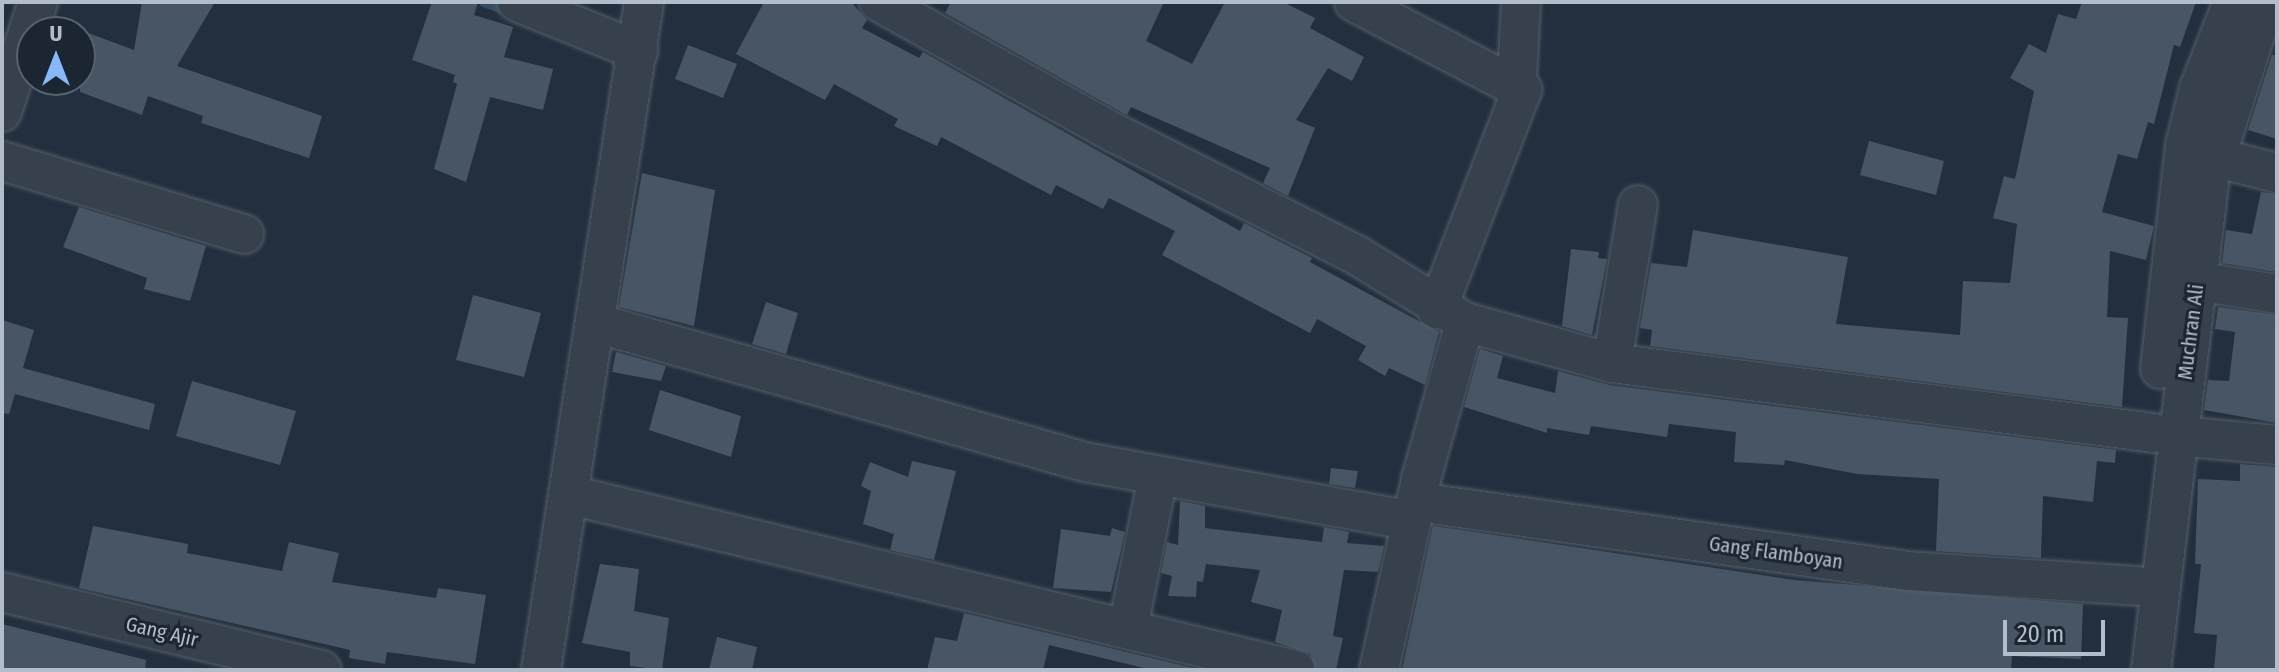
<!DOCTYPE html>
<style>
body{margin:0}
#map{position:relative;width:2279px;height:672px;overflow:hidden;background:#232f3e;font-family:"Fira Sans Condensed",sans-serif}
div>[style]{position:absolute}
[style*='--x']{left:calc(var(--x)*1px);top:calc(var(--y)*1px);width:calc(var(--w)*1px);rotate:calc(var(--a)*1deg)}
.stream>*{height:10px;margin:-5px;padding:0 5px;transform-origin:5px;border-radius:5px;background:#364c65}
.building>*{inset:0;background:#475564}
.roads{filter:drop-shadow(0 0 2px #555f6b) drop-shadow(0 0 2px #555f6b)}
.minor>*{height:38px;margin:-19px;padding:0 19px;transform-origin:19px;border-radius:19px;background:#37414e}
span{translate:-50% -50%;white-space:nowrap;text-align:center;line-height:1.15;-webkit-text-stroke:6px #1c2632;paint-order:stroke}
.street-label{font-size:20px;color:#b3bcc9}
.frame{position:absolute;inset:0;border:4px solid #b3bcc9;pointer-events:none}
.north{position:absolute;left:16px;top:16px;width:80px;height:80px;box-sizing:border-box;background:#1c2632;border:2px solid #58626e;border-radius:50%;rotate:0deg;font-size:22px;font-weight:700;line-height:32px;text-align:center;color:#b3bcc9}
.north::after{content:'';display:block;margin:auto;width:28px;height:36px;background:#86b8fa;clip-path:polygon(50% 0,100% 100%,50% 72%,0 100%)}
.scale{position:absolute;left:2003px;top:620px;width:102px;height:36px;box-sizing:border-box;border:4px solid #b3bcc9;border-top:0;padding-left:10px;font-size:24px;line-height:28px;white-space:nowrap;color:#b3bcc9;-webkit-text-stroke:6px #1c2632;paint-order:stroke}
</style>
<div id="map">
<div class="stream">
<i style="--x:484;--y:2;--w:30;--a:21"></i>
</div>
<div class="building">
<i style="clip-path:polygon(142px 2px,215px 2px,177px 66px,322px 116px,309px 158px,201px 123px,203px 116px,148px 96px,142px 115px,80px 92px,80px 30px,134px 50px)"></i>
<i style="clip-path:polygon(432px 2px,478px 2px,474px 15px,513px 27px,504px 57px,553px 69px,543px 110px,490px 97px,466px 182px,434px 169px,457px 84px,453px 82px,455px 75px,412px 60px)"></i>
<i style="clip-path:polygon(764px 2px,851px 2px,867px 20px,862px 28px,919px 58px,923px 52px,1240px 231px,1244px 223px,1312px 258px,1310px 262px,1439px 332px,1425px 385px,1389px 368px,1385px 376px,1358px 360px,1366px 346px,1317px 319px,1310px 333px,1162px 255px,1175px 231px,1109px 198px,1103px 209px,1056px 185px,1051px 195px,941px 137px,937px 146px,894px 126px,898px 119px,834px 84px,825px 100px,736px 54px)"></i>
<i style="clip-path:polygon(951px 2px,1164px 2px,1146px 41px,1192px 64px,1225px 2px,1283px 2px,1315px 18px,1310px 28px,1364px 57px,1352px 81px,1328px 68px,1296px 120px,1315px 128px,1288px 196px,1263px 183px,1270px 168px,1131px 107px,1127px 115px,1123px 113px,945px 13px)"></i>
<i style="clip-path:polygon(2082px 2px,2196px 2px,2180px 47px,2174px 45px,2154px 124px,2148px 122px,2137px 159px,2118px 154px,2102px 212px,2154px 226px,2146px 260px,2110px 251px,2107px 317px,2128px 318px,2122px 407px,1650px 346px,1652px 330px,1640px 328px,1651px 263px,1687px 267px,1693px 230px,1848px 257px,1836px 324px,1960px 335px,1963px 281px,2010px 283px,2017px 224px,1993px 218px,2004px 176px,2015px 179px,2034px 91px,2010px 78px,2029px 44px,2046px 53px,2058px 14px,2076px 19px)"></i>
<i style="clip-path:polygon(688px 45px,737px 64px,723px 98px,675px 79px)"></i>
<i style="clip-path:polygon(2272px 55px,2277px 55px,2277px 139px,2248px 130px)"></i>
<i style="clip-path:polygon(1869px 141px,1944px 161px,1936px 195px,1860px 175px)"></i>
<i style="clip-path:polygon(642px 173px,715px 190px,694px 326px,619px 307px)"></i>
<i style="clip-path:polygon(2261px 192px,2277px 194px,2277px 272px,2222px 263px,2226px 230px,2252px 234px)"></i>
<i style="clip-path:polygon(79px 207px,206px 246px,190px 301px,144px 289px,147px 278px,63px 247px)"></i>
<i style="clip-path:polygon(1571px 249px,1599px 252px,1598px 258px,1607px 259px,1592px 335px,1562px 326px)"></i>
<i style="clip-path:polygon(473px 295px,541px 313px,524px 377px,456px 360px)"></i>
<i style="clip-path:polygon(766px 302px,798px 313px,786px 354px,752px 344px)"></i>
<i style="clip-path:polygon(2218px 307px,2277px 315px,2277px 423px,2204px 410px,2208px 380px,2229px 381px,2235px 332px,2215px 329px)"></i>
<i style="clip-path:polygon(2px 320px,34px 330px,23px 368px,155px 404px,149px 430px,15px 394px,9px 414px,2px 413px)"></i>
<i style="clip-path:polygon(1480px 349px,1503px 356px,1497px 378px,1555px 393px,1558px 371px,1609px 385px,2116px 450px,2115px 463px,2097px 461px,2093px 502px,2043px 496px,2041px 558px,1936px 551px,1939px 479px,1857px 474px,1785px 460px,1784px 465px,1734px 462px,1736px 432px,1669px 424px,1667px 437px,1591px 426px,1589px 435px,1547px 428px,1547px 433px,1464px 407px)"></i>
<i style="clip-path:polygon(616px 352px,666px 366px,661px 381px,612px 372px)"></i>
<i style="clip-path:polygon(192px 381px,296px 411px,280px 465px,176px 436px)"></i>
<i style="clip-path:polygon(660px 390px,741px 416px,731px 457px,649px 430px)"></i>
<i style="clip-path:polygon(912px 461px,956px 471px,934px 560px,890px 550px,894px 534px,863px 524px,871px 491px,861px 486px,870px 462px,908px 477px)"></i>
<i style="clip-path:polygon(2240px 464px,2277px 467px,2277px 670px,2214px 670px,2217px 635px,2194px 633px,2201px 564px,2195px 564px,2198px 479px,2240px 481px)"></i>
<i style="clip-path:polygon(1331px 468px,1358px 471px,1355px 488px,1329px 484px)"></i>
<i style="clip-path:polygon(1180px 501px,1205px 506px,1205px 528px,1322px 542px,1324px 527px,1349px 532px,1347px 543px,1384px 546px,1378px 572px,1344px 570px,1333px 636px,1343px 638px,1336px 670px,1316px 670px,1310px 654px,1275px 642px,1282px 610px,1251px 602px,1260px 570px,1206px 564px,1203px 582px,1197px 581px,1196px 597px,1168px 596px,1172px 576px,1161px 573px,1167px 542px,1178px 545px)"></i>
<i style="clip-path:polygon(93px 526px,188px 544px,187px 553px,282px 571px,289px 542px,339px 553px,332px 582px,436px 598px,438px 588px,486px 595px,475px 664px,387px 652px,385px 664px,349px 658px,350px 650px,79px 588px)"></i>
<i style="clip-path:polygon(1433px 526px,1795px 580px,2083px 604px,2081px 659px,2012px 656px,2011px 670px,1402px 670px)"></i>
<i style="clip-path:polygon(1112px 528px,1125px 532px,1111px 592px,1053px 588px,1061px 529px,1110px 536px)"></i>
<i style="clip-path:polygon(600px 564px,639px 569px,634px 611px,669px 618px,662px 670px,630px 666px,630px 652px,582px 643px)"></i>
<i style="clip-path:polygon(964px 613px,1201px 670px,1152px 670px,1049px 645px,1043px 670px,927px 670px,935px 637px,957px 641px)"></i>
<i style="clip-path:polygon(2px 624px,146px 660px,145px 670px,2px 670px)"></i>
<i style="clip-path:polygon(717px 637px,757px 647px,752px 670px,709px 670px)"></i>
</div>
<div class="roads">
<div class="minor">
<i style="--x:517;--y:2;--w:131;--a:22"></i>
<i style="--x:879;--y:2;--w:268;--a:29.1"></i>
<i style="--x:1113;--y:132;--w:275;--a:26.8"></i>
<i style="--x:1358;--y:256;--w:126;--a:31.7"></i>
<i style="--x:1465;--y:322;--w:153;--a:15.6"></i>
<i style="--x:1612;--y:363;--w:547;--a:7.36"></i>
<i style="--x:1354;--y:2;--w:190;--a:27.6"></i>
<i style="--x:2;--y:112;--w:116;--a:-71.9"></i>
<i style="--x:2214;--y:157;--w:65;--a:14.3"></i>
<i style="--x:2;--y:161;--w:253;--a:16.8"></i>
<i style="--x:2197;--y:281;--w:81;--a:9.2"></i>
<i style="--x:1437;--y:309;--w:235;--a:-68.8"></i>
<i style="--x:1522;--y:90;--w:11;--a:-117"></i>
<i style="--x:1517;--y:80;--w:78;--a:-87.1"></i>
<i style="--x:596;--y:323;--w:508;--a:15.87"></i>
<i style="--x:1085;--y:462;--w:332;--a:10.2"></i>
<i style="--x:1612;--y:363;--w:160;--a:-80.7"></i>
<i style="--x:2160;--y:369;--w:225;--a:-83.6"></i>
<i style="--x:2185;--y:145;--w:58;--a:-76"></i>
<i style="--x:2199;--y:89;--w:93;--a:-68.7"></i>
<i style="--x:2178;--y:436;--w:99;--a:5.2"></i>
<i style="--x:570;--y:495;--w:746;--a:13.57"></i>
<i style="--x:1417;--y:502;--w:495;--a:8"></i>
<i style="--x:1907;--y:571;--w:231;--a:3.7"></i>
<i style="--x:2;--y:592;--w:329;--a:13.7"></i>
<i style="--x:1128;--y:628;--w:154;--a:-78.8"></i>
<i style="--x:541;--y:670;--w:676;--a:-81.23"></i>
<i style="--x:1379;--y:670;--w:196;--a:-77.6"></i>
<i style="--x:1421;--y:479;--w:163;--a:-74.3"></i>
<i style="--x:2151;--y:670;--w:499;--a:-83.2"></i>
<i style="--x:2210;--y:175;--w:182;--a:-72.1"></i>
</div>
</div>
<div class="street-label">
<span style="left:2191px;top:332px;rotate:-83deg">Muchran Ali</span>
<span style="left:1776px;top:553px;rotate:8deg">Gang Flamboyan</span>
<span style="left:162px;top:632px;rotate:13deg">Gang Ajir</span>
</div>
<div class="frame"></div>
<div class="north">U</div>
<div class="scale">20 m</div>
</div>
